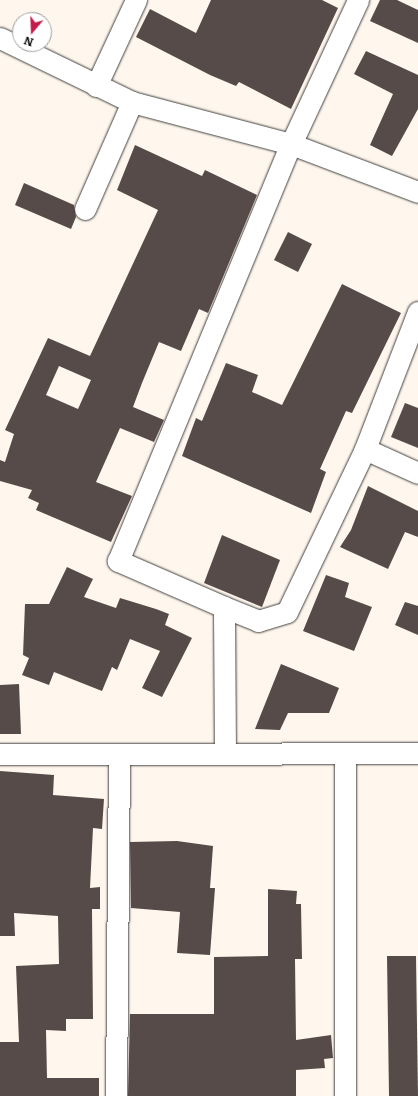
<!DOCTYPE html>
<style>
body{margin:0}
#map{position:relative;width:418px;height:1096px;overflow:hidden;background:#fff7ed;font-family:Literata,serif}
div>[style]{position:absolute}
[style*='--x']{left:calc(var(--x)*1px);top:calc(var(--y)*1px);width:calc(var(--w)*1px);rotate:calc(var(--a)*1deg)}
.building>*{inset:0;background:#564b49}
.roads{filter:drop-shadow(0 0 1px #404040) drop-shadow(0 0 1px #404040)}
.street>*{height:21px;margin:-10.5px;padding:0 10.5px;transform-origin:10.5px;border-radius:10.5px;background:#fff}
span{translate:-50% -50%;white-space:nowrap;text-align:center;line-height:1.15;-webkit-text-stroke:4px #fff;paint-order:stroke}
.north{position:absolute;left:12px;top:12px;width:40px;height:40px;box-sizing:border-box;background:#fff;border:1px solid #9e9e9e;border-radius:50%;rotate:199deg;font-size:11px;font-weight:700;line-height:16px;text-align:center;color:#0d0d0d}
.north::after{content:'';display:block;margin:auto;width:14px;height:18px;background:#c51d4b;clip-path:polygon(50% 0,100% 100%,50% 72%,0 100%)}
</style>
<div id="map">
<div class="building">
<i style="clip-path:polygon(211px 0,322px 0,338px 8px,291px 109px,239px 82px,236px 86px,210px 75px,136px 37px,150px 9px,196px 33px)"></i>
<i style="clip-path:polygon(380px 0,397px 0,418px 10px,418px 43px,370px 21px)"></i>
<i style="clip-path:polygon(366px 51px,418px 75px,418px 109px,392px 156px,370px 145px,393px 94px,354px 74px)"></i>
<i style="clip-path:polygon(evenodd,135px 145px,202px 176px,205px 170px,257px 195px,208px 313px,199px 309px,181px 351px,159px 342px,142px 383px,133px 407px,164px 420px,154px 442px,120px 428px,96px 482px,132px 496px,111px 542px,36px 510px,39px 503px,28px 498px,32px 490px,0 481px,0 460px,5px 462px,14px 434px,5px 430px,48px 338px,90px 356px,158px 210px,117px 190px,135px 145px,59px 366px,91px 380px,78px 409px,46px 395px,59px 366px)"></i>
<i style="clip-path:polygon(24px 183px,74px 205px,76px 217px,71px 229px,15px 205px)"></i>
<i style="clip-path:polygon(288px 232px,312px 244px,298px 272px,274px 260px)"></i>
<i style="clip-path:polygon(342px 284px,401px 313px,352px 413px,346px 411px,320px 469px,326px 472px,311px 513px,182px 456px,196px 418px,202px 421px,226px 363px,258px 375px,252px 392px,282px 405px)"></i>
<i style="clip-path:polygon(405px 403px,418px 408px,418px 448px,391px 437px)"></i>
<i style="clip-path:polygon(368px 486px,418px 511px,418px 537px,405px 532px,388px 569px,340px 547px,351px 530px)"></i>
<i style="clip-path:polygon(222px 535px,280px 560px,262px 607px,204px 583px)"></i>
<i style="clip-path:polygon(67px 567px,93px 579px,84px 597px,116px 608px,120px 598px,156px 609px,169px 614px,165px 625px,192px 638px,162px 697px,142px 688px,160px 651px,130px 639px,117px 670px,112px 667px,102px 691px,54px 672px,49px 685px,22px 675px,29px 658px,23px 655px,25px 604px,49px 604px)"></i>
<i style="clip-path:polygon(326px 575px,349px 583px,345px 597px,372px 607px,354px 651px,303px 631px)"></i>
<i style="clip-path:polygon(405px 602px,418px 606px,418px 635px,395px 625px)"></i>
<i style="clip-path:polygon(281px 664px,339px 688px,329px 713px,288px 713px,280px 730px,255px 729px)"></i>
<i style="clip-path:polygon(19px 684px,21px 734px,0 734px,0 685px)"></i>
<i style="clip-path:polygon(0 771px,54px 775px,53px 795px,104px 799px,102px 829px,93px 828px,90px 888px,100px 887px,100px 909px,92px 909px,93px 1019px,66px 1019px,66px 1031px,46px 1030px,47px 1078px,99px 1078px,99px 1096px,0 1096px,0 1042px,19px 1042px,16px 966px,59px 964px,58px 916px,14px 913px,15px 936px,0 936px)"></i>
<i style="clip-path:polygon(177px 841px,213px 846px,210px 888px,215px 888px,210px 955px,177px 953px,180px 912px,131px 908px,130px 842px)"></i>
<i style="clip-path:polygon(268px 889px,297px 891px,296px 904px,301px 904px,302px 959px,295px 959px,296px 1040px,331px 1035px,333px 1058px,324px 1059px,325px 1068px,296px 1070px,296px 1096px,128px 1096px,130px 1014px,214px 1014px,214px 957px,268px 956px)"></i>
<i style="clip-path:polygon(387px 956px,416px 956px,418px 1096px,389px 1096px)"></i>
</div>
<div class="roads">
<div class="street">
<i style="--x:0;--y:38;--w:147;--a:25.9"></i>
<i style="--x:132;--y:102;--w:164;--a:14.8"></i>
<i style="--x:291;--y:144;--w:136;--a:20.7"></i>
<i style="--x:96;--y:86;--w:95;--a:-65.1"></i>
<i style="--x:85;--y:209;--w:117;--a:-66.3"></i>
<i style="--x:365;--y:449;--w:58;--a:24.4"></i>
<i style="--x:224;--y:607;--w:37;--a:22"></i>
<i style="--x:258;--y:621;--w:30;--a:-17"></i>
<i style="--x:287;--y:612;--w:181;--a:-64.4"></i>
<i style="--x:365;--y:449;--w:147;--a:-68.9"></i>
<i style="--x:0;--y:754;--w:418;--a:-0.1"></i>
<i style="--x:225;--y:754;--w:147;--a:-90.4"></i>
<i style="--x:224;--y:607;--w:116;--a:-156.5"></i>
<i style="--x:118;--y:561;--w:451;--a:-67.5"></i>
<i style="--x:291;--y:144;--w:159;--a:-65"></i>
<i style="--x:345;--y:756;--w:340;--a:90"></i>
<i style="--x:116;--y:1096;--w:341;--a:-89.5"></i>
</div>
</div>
<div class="north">N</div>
</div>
